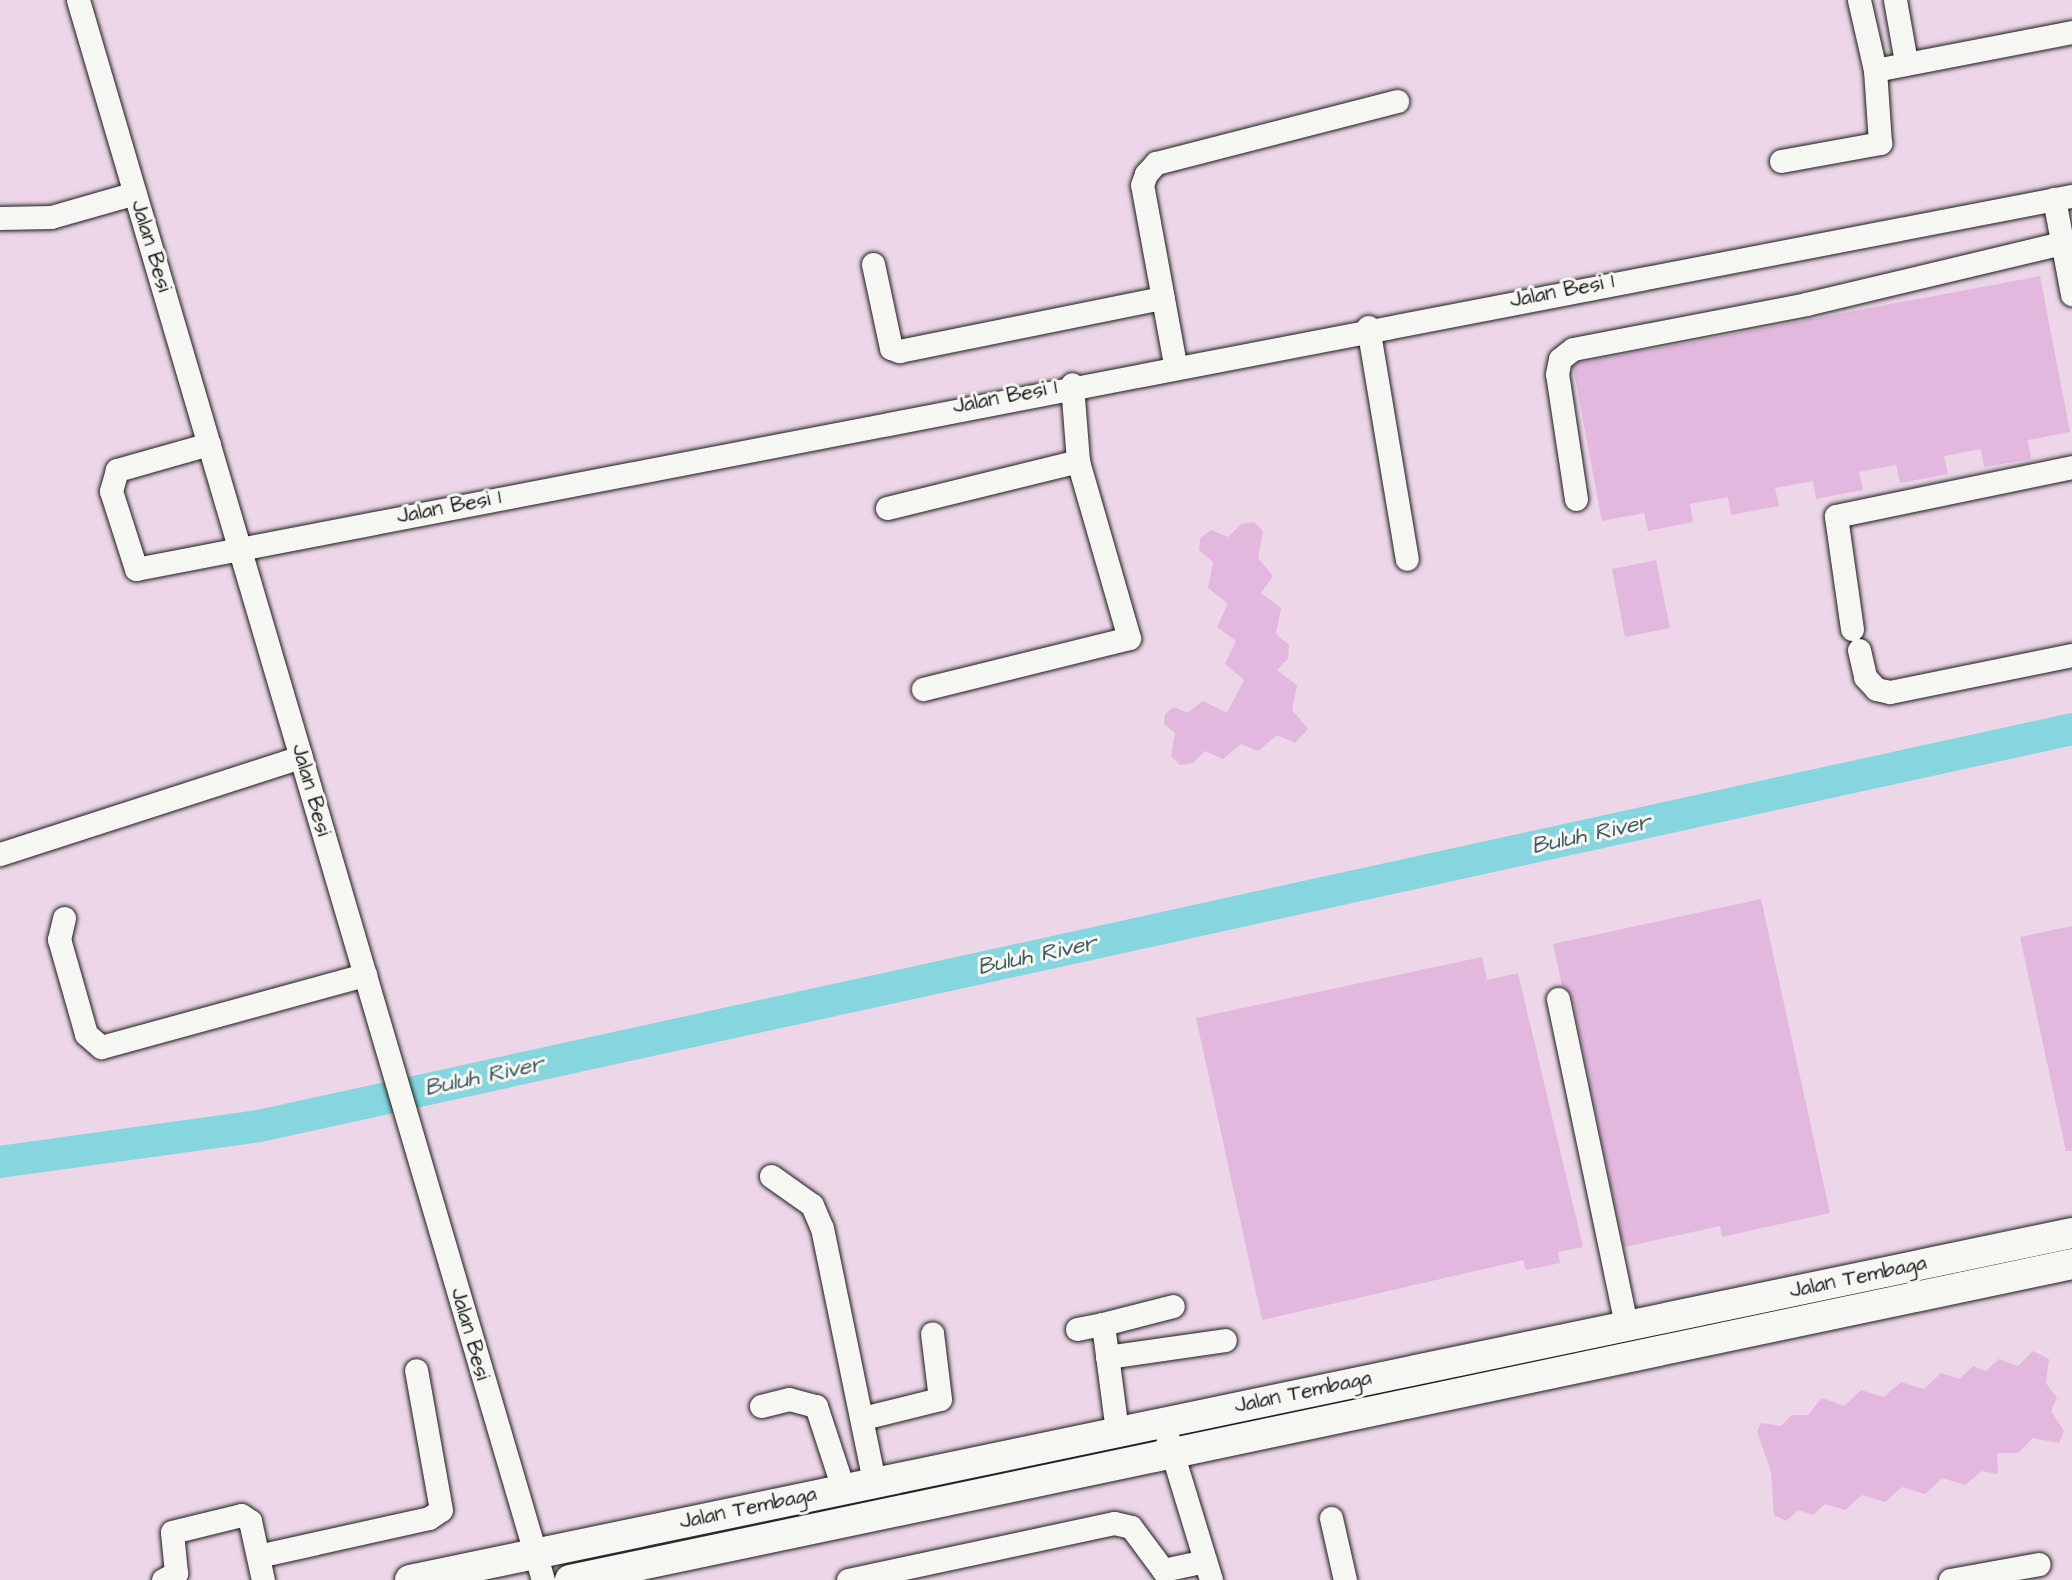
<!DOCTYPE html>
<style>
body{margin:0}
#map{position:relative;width:2072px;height:1580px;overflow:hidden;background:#f0e3ec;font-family:"Architects Daughter",sans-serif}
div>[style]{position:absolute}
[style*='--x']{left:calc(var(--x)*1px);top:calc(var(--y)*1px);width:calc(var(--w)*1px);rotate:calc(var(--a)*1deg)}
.built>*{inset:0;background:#ecd6e8}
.river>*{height:32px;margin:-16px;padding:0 16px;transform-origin:16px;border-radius:16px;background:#85d6de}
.building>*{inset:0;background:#e2b8de}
.roads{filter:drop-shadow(0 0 2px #1c1c1c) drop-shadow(0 0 2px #1c1c1c)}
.minor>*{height:23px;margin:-11.5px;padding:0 11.5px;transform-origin:11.5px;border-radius:11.5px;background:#f6f6f2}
.major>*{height:30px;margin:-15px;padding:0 15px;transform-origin:15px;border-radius:15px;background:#f6f6f2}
span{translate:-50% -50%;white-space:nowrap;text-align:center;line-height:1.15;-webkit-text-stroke:6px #f6f6f2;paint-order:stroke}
.street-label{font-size:21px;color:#1c1c1c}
.water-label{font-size:23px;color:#415d60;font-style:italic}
</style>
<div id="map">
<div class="built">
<i style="clip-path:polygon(0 0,2072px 0,2072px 1580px,0 1580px)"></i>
</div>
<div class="river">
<i style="--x:0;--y:1162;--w:261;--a:-7.9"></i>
<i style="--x:259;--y:1126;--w:1856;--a:-12.35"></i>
</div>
<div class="building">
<i style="clip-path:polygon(2040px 276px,2070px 432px,2028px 440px,2031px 459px,1984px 467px,1981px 449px,1944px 456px,1948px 474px,1900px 483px,1896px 465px,1859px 472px,1863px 490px,1816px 499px,1813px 481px,1775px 488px,1779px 506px,1731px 515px,1728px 497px,1690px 504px,1693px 522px,1648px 531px,1644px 513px,1602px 521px,1573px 367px,1578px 363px)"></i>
<i style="clip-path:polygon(1254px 522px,1263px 531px,1258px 558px,1273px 576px,1261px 593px,1281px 608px,1276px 634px,1289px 645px,1288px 659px,1277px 670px,1297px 685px,1292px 710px,1308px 729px,1295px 743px,1277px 735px,1258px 751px,1241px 744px,1223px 759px,1205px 751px,1193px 763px,1180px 765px,1171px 756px,1175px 733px,1164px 724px,1165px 714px,1174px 707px,1187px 713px,1203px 701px,1227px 713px,1244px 680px,1225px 664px,1236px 641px,1217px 627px,1228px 604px,1208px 588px,1213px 562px,1199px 550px,1200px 538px,1211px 530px,1228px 537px,1241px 524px)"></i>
<i style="clip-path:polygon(1656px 560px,1670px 628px,1625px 637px,1612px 569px)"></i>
<i style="clip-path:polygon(1761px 899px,1830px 1213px,1722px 1237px,1720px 1226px,1624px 1247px,1572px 996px,1562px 986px,1553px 944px)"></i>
<i style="clip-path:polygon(2072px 926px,2072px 1151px,2066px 1151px,2020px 937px)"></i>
<i style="clip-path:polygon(1482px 957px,1487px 980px,1518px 973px,1583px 1247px,1558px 1252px,1560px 1263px,1526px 1270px,1523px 1260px,1262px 1320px,1196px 1018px)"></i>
<i style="clip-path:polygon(2033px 1351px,2049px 1359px,2046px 1383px,2057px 1398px,2051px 1411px,2064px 1431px,2059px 1443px,2033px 1438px,2018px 1453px,1997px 1453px,1998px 1474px,1982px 1471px,1965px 1485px,1942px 1478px,1925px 1494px,1902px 1487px,1885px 1502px,1862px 1495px,1845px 1510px,1825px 1504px,1813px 1515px,1798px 1510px,1786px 1521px,1774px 1515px,1771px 1472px,1757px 1431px,1761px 1423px,1781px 1426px,1792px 1415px,1808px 1415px,1822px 1398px,1844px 1406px,1861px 1390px,1884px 1397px,1901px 1382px,1924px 1389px,1941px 1373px,1960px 1379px,1973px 1366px,1986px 1371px,1999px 1359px,2018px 1366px)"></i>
</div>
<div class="roads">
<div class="minor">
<i style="--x:78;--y:0;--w:1647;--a:73.6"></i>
<i style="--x:1859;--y:0;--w:72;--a:77.1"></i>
<i style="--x:1895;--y:0;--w:63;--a:79.9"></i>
<i style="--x:1781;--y:161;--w:101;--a:-10.3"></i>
<i style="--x:1880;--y:143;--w:73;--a:-93.9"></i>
<i style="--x:1875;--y:70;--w:201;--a:-10.9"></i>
<i style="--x:2054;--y:199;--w:97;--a:79.3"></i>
<i style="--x:0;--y:218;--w:51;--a:-1.1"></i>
<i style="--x:51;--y:217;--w:87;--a:-15.9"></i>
<i style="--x:873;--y:264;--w:86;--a:77.9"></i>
<i style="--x:891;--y:348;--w:9;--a:21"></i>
<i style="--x:899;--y:351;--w:269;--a:-11.4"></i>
<i style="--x:1368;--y:327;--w:235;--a:80.5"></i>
<i style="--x:1175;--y:364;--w:182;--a:-100.4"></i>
<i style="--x:1142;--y:185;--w:12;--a:-70"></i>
<i style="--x:1146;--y:174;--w:15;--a:-48"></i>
<i style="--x:1156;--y:163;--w:249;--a:-14.4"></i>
<i style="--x:209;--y:444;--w:96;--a:164.2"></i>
<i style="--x:117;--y:470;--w:22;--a:106"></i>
<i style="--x:111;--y:491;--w:82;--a:72.2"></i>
<i style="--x:136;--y:569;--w:1972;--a:-10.91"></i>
<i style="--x:1576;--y:499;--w:126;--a:-98.6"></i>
<i style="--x:1557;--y:374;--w:15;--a:-79"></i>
<i style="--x:1560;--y:359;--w:16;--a:-38"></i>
<i style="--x:1573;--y:349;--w:237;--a:-10.9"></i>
<i style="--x:1806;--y:304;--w:263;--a:-13.4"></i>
<i style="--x:887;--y:508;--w:197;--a:-13.8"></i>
<i style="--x:1078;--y:461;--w:77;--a:-94.5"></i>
<i style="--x:1852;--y:629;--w:114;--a:-98.1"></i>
<i style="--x:1836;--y:516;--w:241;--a:-11.7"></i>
<i style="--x:1859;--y:650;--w:28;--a:77"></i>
<i style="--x:1865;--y:677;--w:16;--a:47"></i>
<i style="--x:1876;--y:689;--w:14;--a:12"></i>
<i style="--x:1890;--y:692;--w:186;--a:-11.5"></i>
<i style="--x:923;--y:689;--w:212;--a:-13.9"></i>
<i style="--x:1129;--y:638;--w:184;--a:-106.1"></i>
<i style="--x:0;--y:854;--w:316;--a:-17.9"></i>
<i style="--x:64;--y:918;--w:22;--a:103"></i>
<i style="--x:59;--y:939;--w:99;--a:74.1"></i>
<i style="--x:86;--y:1034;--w:20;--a:41"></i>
<i style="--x:101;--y:1047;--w:274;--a:-15.3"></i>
<i style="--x:1558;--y:999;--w:333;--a:78.2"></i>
<i style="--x:771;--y:1176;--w:50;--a:35.3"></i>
<i style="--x:812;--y:1205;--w:25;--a:67"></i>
<i style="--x:822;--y:1228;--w:259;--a:78.4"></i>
<i style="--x:1077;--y:1329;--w:26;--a:-11"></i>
<i style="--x:1107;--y:1357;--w:119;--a:-8.2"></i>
<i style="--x:761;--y:1406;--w:29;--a:-14"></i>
<i style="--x:789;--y:1399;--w:28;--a:15"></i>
<i style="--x:816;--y:1406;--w:86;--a:71.8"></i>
<i style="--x:863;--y:1418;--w:79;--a:-13.9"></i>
<i style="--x:940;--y:1399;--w:66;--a:-96.9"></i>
<i style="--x:1117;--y:1431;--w:108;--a:-97.5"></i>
<i style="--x:1103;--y:1324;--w:72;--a:-14.4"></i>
<i style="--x:1168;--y:1439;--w:147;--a:73"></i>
<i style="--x:1331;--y:1518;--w:64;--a:77.3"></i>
<i style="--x:258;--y:1556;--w:175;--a:-12.5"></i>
<i style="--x:429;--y:1518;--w:14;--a:-34"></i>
<i style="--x:441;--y:1510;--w:142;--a:-100.1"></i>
<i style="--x:163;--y:1580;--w:15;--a:-28"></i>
<i style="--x:176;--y:1573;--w:41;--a:-95.6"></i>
<i style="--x:172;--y:1532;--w:71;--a:-13.8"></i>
<i style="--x:241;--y:1515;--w:11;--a:34"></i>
<i style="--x:250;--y:1521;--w:60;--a:77.6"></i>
<i style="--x:848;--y:1580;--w:272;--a:-12.1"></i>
<i style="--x:1114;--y:1523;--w:17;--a:13"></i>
<i style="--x:1131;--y:1527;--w:54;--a:53.3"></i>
<i style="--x:1163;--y:1570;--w:43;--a:-12.1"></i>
<i style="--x:1950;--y:1580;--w:90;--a:-10.2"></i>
</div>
<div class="major">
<i style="--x:410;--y:1580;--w:1698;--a:-11.79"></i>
<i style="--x:570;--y:1580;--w:1535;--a:-11.88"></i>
</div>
</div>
<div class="street-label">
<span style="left:151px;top:246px;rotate:73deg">Jalan Besi</span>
<span style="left:1562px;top:291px;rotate:-11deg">Jalan Besi 1</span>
<span style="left:1005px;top:397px;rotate:-11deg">Jalan Besi 1</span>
<span style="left:449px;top:507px;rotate:-11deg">Jalan Besi 1</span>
<span style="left:311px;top:790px;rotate:74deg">Jalan Besi</span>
<span style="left:1858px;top:1277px;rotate:-12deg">Jalan Tembaga</span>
<span style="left:470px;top:1334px;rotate:74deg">Jalan Besi</span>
<span style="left:1303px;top:1392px;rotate:-12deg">Jalan Tembaga</span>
<span style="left:748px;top:1508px;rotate:-12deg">Jalan Tembaga</span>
</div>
<div class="water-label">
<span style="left:1591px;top:834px;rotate:-12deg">Buluh River</span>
<span style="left:1037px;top:955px;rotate:-12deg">Buluh River</span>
<span style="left:484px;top:1076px;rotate:-12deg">Buluh River</span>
</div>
</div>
